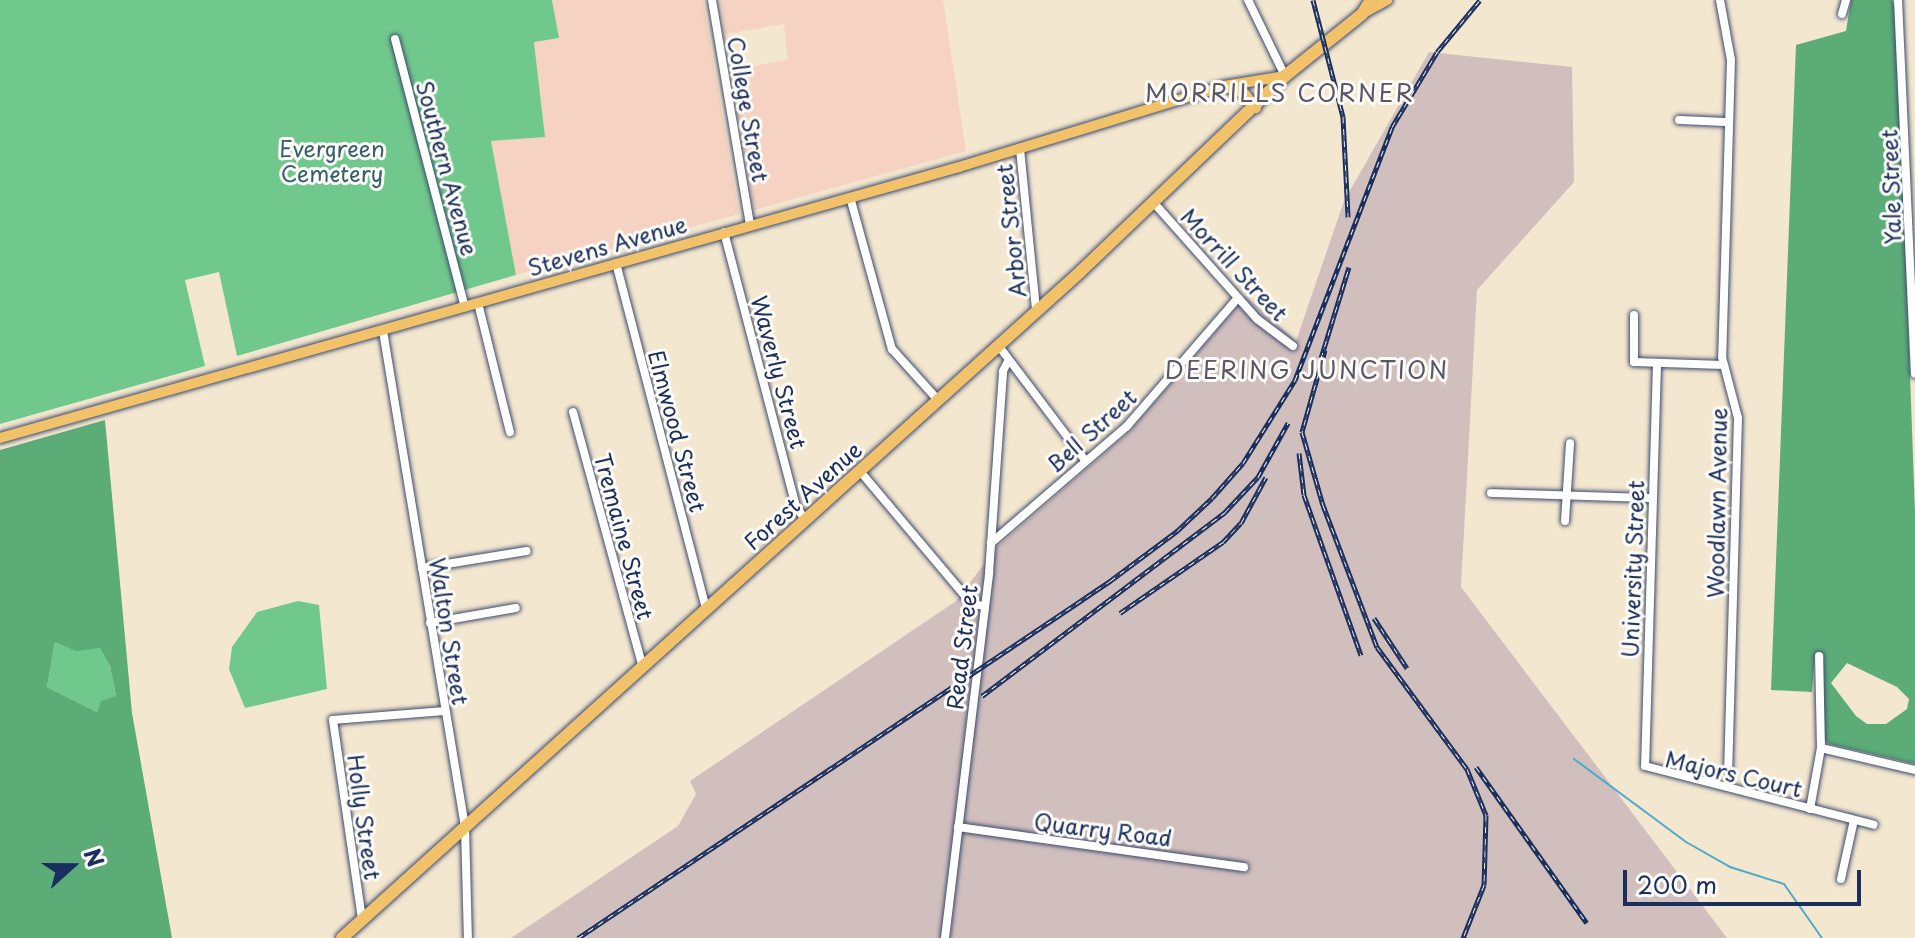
<!DOCTYPE html>
<style>
body{margin:0}
#map{position:relative;width:1915px;height:938px;overflow:hidden;background:#f4e7cf;font-family:"Playpen Sans",sans-serif}
div>[style]{position:absolute}
[style*='--x']{left:calc(var(--x)*1px);top:calc(var(--y)*1px);width:calc(var(--w)*1px);rotate:calc(var(--a)*1deg)}
.built>*{inset:0;background:#f5d2c2}
.industrial>*{inset:0;background:#d1bfbd}
.green>*{inset:0;background:#71c88c}
.forest>*{inset:0;background:#5cac78}
.stream>*{height:2px;margin:-1px;padding:0 1px;transform-origin:1px;border-radius:1px;background:#4daacc}
.roads{filter:drop-shadow(0 0 2px #3c4b6f) drop-shadow(0 0 2px #3c4b6f)}
.minor>*{height:8px;margin:-4px;padding:0 4px;transform-origin:4px;border-radius:4px;background:#fff}
.major>*{height:10px;margin:-5px;padding:0 5px;transform-origin:5px;border-radius:5px;background:#f2c26a}
.highway>*{height:12px;margin:-6px;padding:0 6px;transform-origin:6px;border-radius:6px;background:#f2c26a}
.rail>*{height:5px;margin-top:-2.5px;transform-origin:0;background:repeating-linear-gradient(90deg,#fdfcf7 0 6px,#1b2f5e 0 12px);box-sizing:border-box;border-block:2px solid #1b2f5e}
span{translate:-50% -50%;white-space:nowrap;text-align:center;line-height:1.15;-webkit-text-stroke:6px #fdfcf7;paint-order:stroke}
.street-label{font-size:22px;color:#1b2f5e}
.park-label{font-size:22px;color:#355d6c}
.neighbourhood-label{font-size:24px;color:#5a5667;letter-spacing:2px}
.north{position:absolute;left:32px;top:826px;width:80px;height:80px;-webkit-text-stroke:6px #fdfcf7;paint-order:stroke;rotate:69deg;font-size:22px;font-weight:700;line-height:32px;text-align:center;color:#1b2f5e}
.north::after{content:'';display:block;margin:auto;width:28px;height:36px;background:#1b2f5e;clip-path:polygon(50% 0,100% 100%,50% 72%,0 100%)}
.scale{position:absolute;left:1623px;top:870px;width:238px;height:36px;box-sizing:border-box;border:4px solid #1b2f5e;border-top:0;padding-left:10px;font-size:24px;line-height:28px;white-space:nowrap;color:#1b2f5e;-webkit-text-stroke:6px #fdfcf7;paint-order:stroke}
</style>
<div id="map">
<div class="built">
<i style="clip-path:polygon(552px 0,703px 0,739px 214px,516px 275px,491px 141px,545px 137px,534px 41px,559px 38px)"></i>
<i style="clip-path:polygon(720px 0,943px 0,966px 151px,754px 210px,731px 70px,788px 60px,784px 24px,725px 34px)"></i>
</div>
<div class="industrial">
<i style="clip-path:polygon(1429px 52px,1572px 67px,1574px 182px,1477px 290px,1461px 587px,1727px 938px,511px 938px,678px 826px,696px 794px,690px 781px,956px 601px,997px 547px,1130px 431px,1246px 296px,1296px 341px,1344px 201px)"></i>
</div>
<div class="green">
<i style="clip-path:polygon(0 0,552px 0,559px 38px,534px 42px,545px 137px,491px 141px,516px 275px,237px 356px,219px 272px,185px 280px,205px 366px,0 424px)"></i>
<i style="clip-path:polygon(298px 601px,319px 605px,327px 689px,245px 708px,229px 669px,232px 647px,257px 612px)"></i>
<i style="clip-path:polygon(55px 642px,100px 647px,110px 666px,116px 696px,97px 712px,47px 687px)"></i>
</div>
<div class="forest">
<i style="clip-path:polygon(evenodd,1851px 0,1892px 0,1897px 14px,1915px 512px,1915px 764px,1829px 744px,1823px 738px,1824px 654px,1815px 653px,1812px 692px,1771px 690px,1796px 45px,1846px 31px,1851px 0,1847px 663px,1897px 687px,1909px 699px,1907px 709px,1886px 724px,1867px 724px,1856px 716px,1831px 683px,1847px 663px)"></i>
<i style="clip-path:polygon(evenodd,105px 420px,132px 713px,172px 938px,0 938px,0 450px,105px 420px,55px 642px,76px 651px,100px 648px,110px 666px,116px 696px,101px 701px,97px 712px,47px 687px,55px 642px)"></i>
</div>
<div class="stream">
<i style="--x:1574;--y:759;--w:139;--a:36.5"></i>
<i style="--x:1686;--y:842;--w:51;--a:29.6"></i>
<i style="--x:1730;--y:867;--w:57;--a:17.5"></i>
<i style="--x:1784;--y:884;--w:66;--a:54.9"></i>
</div>
<div class="roads">
<div class="minor">
<i style="--x:712;--y:0;--w:227;--a:80.4"></i>
<i style="--x:1248;--y:0;--w:85;--a:64"></i>
<i style="--x:1720;--y:0;--w:61;--a:79.6"></i>
<i style="--x:1731;--y:60;--w:297;--a:91.7"></i>
<i style="--x:1722;--y:357;--w:63;--a:75.3"></i>
<i style="--x:1738;--y:418;--w:352;--a:91.6"></i>
<i style="--x:1898;--y:0;--w:374;--a:87.4"></i>
<i style="--x:1842;--y:14;--w:15;--a:-74"></i>
<i style="--x:395;--y:39;--w:277;--a:75.4"></i>
<i style="--x:1679;--y:120;--w:48;--a:2.4"></i>
<i style="--x:1020;--y:149;--w:161;--a:84.3"></i>
<i style="--x:850;--y:197;--w:158;--a:74.6"></i>
<i style="--x:892;--y:349;--w:67;--a:48"></i>
<i style="--x:1154;--y:203;--w:155;--a:48.4"></i>
<i style="--x:1257;--y:319;--w:45;--a:36.9"></i>
<i style="--x:724;--y:232;--w:284;--a:75.3"></i>
<i style="--x:796;--y:507;--w:15;--a:53"></i>
<i style="--x:616;--y:263;--w:358;--a:75.4"></i>
<i style="--x:478;--y:303;--w:133;--a:76.1"></i>
<i style="--x:1634;--y:315;--w:47;--a:90"></i>
<i style="--x:1634;--y:362;--w:89;--a:1.9"></i>
<i style="--x:383;--y:331;--w:503;--a:80.61"></i>
<i style="--x:465;--y:827;--w:111;--a:88.5"></i>
<i style="--x:998;--y:345;--w:144;--a:52.9"></i>
<i style="--x:1657;--y:364;--w:402;--a:91.7"></i>
<i style="--x:1645;--y:766;--w:236;--a:14.4"></i>
<i style="--x:573;--y:412;--w:265;--a:74.7"></i>
<i style="--x:859;--y:470;--w:175;--a:49.9"></i>
<i style="--x:972;--y:604;--w:12;--a:9"></i>
<i style="--x:1491;--y:493;--w:161;--a:1.8"></i>
<i style="--x:1565;--y:521;--w:78;--a:-86.3"></i>
<i style="--x:991;--y:543;--w:179;--a:-40.7"></i>
<i style="--x:1127;--y:426;--w:169;--a:-49.1"></i>
<i style="--x:422;--y:568;--w:106;--a:-9.2"></i>
<i style="--x:430;--y:623;--w:87;--a:-9.9"></i>
<i style="--x:1821;--y:748;--w:97;--a:13.2"></i>
<i style="--x:1810;--y:809;--w:62;--a:-79.8"></i>
<i style="--x:1821;--y:748;--w:92;--a:-91.2"></i>
<i style="--x:958;--y:827;--w:289;--a:8"></i>
<i style="--x:1841;--y:879;--w:60;--a:-77.6"></i>
<i style="--x:362;--y:919;--w:201;--a:-98.3"></i>
<i style="--x:333;--y:720;--w:111;--a:-4.6"></i>
<i style="--x:945;--y:938;--w:368;--a:-83.1"></i>
<i style="--x:989;--y:573;--w:202;--a:-86"></i>
<i style="--x:1003;--y:371;--w:11;--a:-63"></i>
</div>
<div class="major">
<i style="--x:1362;--y:14;--w:29;--a:-29"></i>
<i style="--x:1226;--y:87;--w:20;--a:20"></i>
<i style="--x:1245;--y:94;--w:18;--a:52"></i>
<i style="--x:0;--y:438;--w:997;--a:-15.78"></i>
<i style="--x:959;--y:167;--w:277;--a:-17"></i>
<i style="--x:1224;--y:86;--w:62;--a:-9.3"></i>
</div>
<div class="highway">
<i style="--x:342;--y:938;--w:994;--a:-42.06"></i>
<i style="--x:1080;--y:272;--w:284;--a:-43.7"></i>
<i style="--x:1285;--y:76;--w:99;--a:-38.8"></i>
<i style="--x:1362;--y:14;--w:17;--a:-57"></i>
</div>
</div>
<div class="rail">
<i style="--x:1313;--y:0;--w:121;--a:75.6"></i>
<i style="--x:1343;--y:117;--w:100;--a:87.1"></i>
<i style="--x:1325;--y:350;--w:85;--a:105.7"></i>
<i style="--x:1302;--y:432;--w:76;--a:74"></i>
<i style="--x:1323;--y:505;--w:152;--a:69.2"></i>
<i style="--x:1377;--y:647;--w:152;--a:53.6"></i>
<i style="--x:1467;--y:769;--w:50;--a:67.6"></i>
<i style="--x:1486;--y:815;--w:70;--a:91.6"></i>
<i style="--x:1484;--y:885;--w:57;--a:111.6"></i>
<i style="--x:1321;--y:358;--w:95;--a:-72.9"></i>
<i style="--x:1299;--y:453;--w:42;--a:83.2"></i>
<i style="--x:1304;--y:495;--w:170;--a:70.4"></i>
<i style="--x:1120;--y:613;--w:125;--a:-34.6"></i>
<i style="--x:1223;--y:542;--w:26;--a:-47"></i>
<i style="--x:1241;--y:523;--w:52;--a:-61.5"></i>
<i style="--x:1374;--y:618;--w:60;--a:56.6"></i>
<i style="--x:982;--y:696;--w:305;--a:-37.1"></i>
<i style="--x:1225;--y:512;--w:48;--a:-46.7"></i>
<i style="--x:1258;--y:477;--w:62;--a:-60.9"></i>
<i style="--x:1476;--y:767;--w:191;--a:54.6"></i>
<i style="--x:578;--y:938;--w:641;--a:-33.86"></i>
<i style="--x:1110;--y:581;--w:84;--a:-36.7"></i>
<i style="--x:1177;--y:531;--w:48;--a:-43.3"></i>
<i style="--x:1212;--y:498;--w:47;--a:-48.5"></i>
<i style="--x:1243;--y:463;--w:98;--a:-57.9"></i>
<i style="--x:1295;--y:380;--w:271;--a:-69"></i>
<i style="--x:1392;--y:127;--w:87;--a:-59"></i>
<i style="--x:1437;--y:52;--w:67;--a:-50.4"></i>
</div>
<div class="street-label">
<span style="left:749px;top:109px;rotate:80deg">College Street</span>
<span style="left:448px;top:168px;rotate:75deg">Southern Avenue</span>
<span style="left:1890px;top:187px;rotate:-92deg">Yale Street</span>
<span style="left:1010px;top:231px;rotate:-96deg">Arbor Street</span>
<span style="left:607px;top:245px;rotate:-16deg">Stevens Avenue</span>
<span style="left:1235px;top:264px;rotate:47deg">Morrill Street</span>
<span style="left:780px;top:372px;rotate:75deg">Waverly Street</span>
<span style="left:1091px;top:430px;rotate:-42deg">Bell Street</span>
<span style="left:678px;top:431px;rotate:75deg">Elmwood Street</span>
<span style="left:802px;top:495px;rotate:-42deg">Forest Avenue</span>
<span style="left:1716px;top:503px;rotate:-89deg">Woodlawn Avenue</span>
<span style="left:625px;top:536px;rotate:75deg">Tremaine Street</span>
<span style="left:1632px;top:569px;rotate:-88deg">University Street</span>
<span style="left:450px;top:631px;rotate:81deg">Walton Street</span>
<span style="left:961px;top:647px;rotate:-83deg">Read Street</span>
<span style="left:1734px;top:773px;rotate:13deg">Majors Court</span>
<span style="left:365px;top:817px;rotate:82deg">Holly Street</span>
<span style="left:1103px;top:829px;rotate:7deg">Quarry Road</span>
</div>
<div class="park-label">
<span style="left:332px;top:160px">Evergreen<br>Cemetery</span>
</div>
<div class="neighbourhood-label">
<span style="left:1280px;top:93px">MORRILLS CORNER</span>
<span style="left:1307px;top:370px">DEERING JUNCTION</span>
</div>
<div class="north">N</div>
<div class="scale">200 m</div>
</div>
